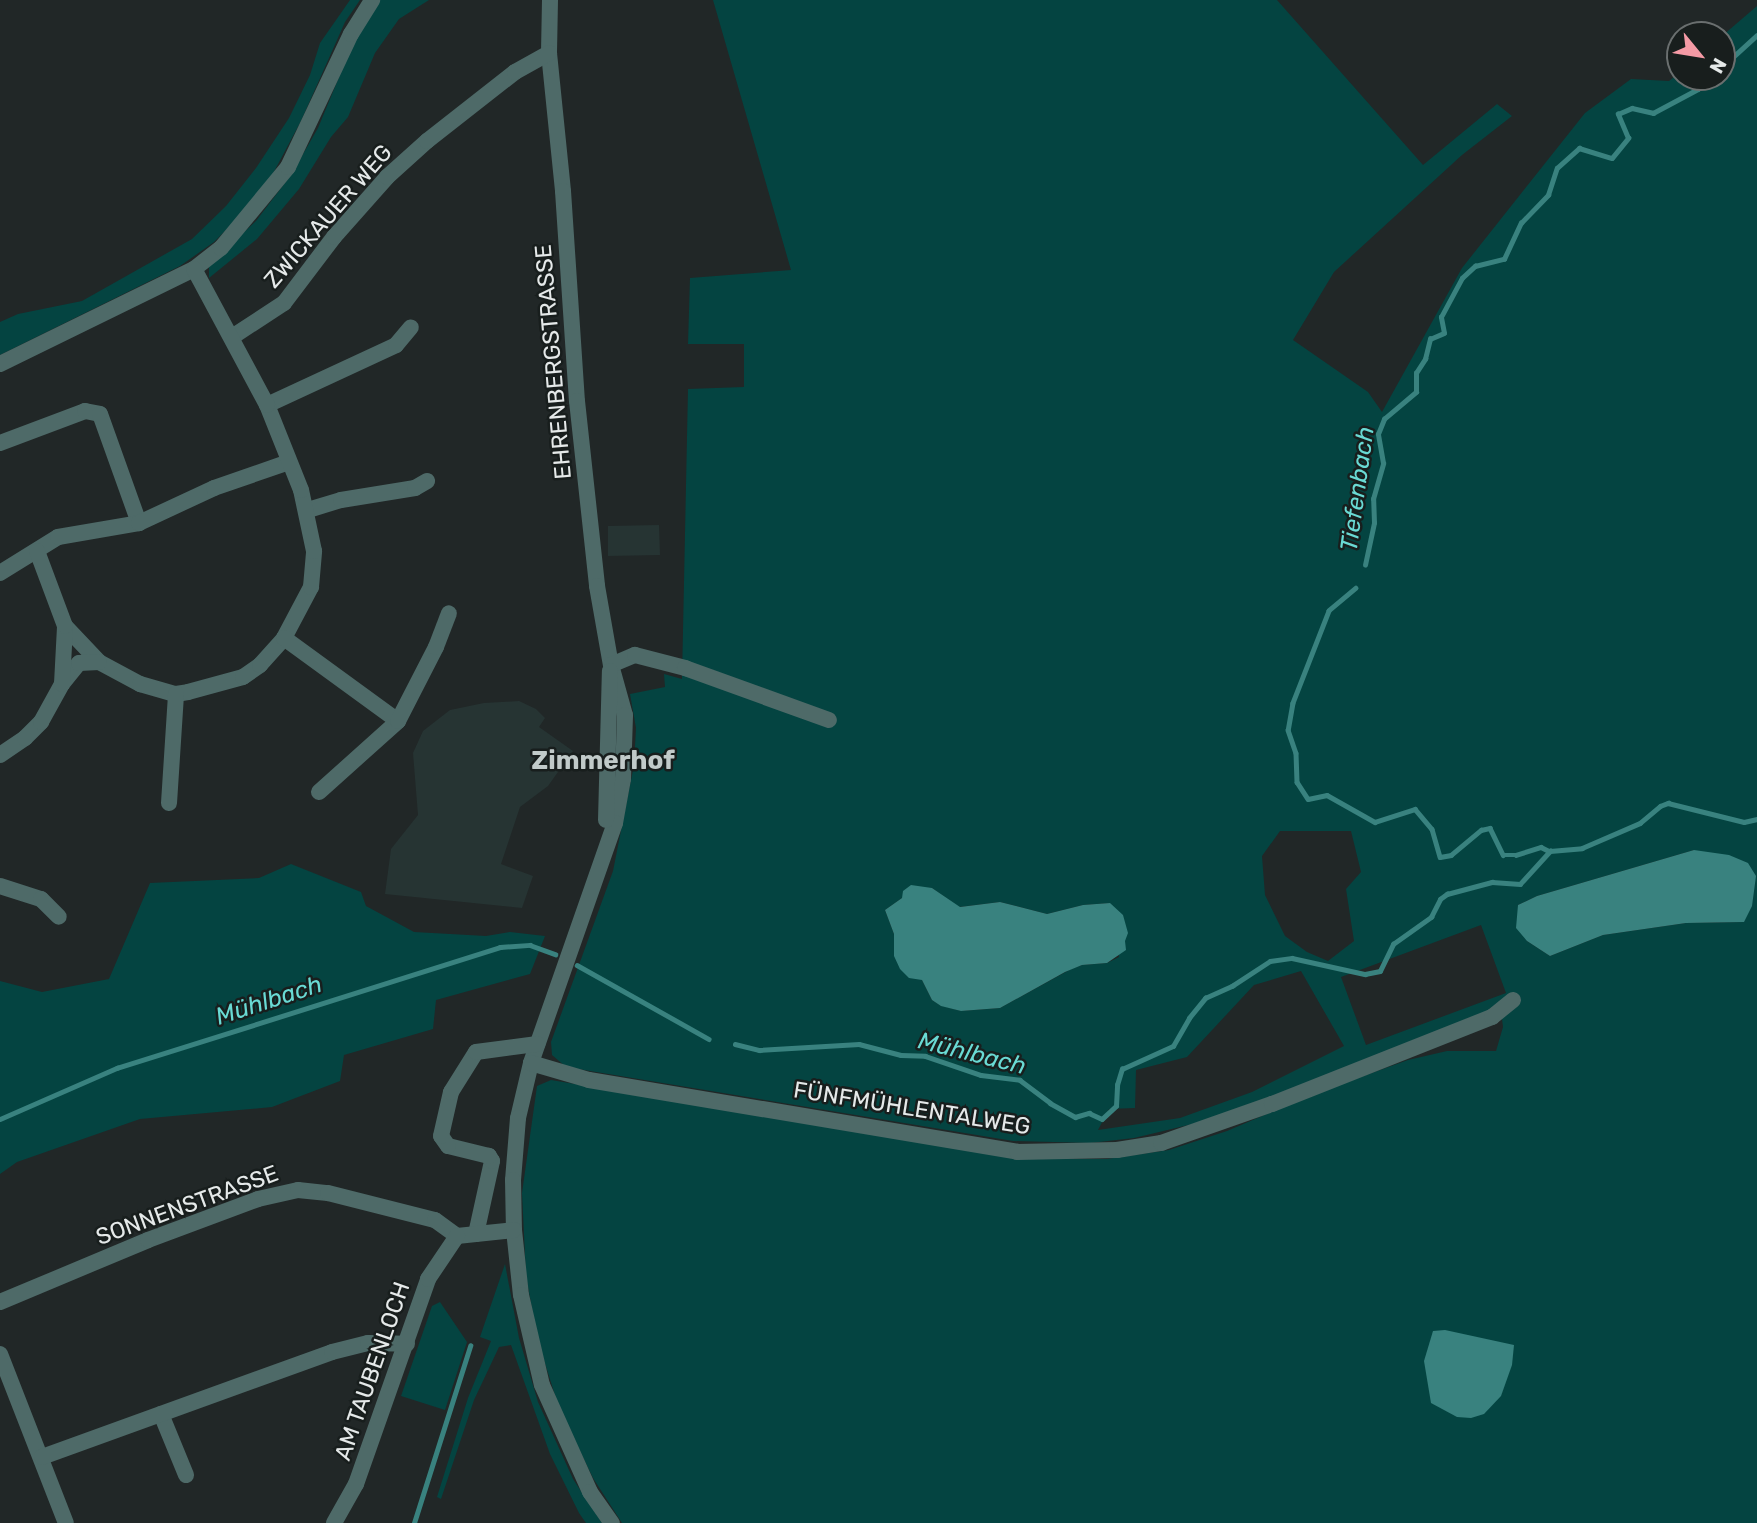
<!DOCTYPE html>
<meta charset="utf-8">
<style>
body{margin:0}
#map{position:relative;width:1757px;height:1523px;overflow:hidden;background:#212727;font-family:Rubik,sans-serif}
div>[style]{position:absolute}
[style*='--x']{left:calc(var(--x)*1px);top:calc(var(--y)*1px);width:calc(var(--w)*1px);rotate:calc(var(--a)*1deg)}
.built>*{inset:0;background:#263433}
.green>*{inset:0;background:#044441}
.water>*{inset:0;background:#39827f}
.stream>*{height:4.5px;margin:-2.25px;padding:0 2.25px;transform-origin:2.25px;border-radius:2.25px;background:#39827f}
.minor>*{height:16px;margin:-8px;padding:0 8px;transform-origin:8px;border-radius:8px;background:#4e6a68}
span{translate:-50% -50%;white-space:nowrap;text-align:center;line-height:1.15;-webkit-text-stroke:5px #181e1d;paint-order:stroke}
.street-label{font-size:23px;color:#e5e9e9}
.water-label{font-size:24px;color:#69dad4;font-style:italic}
.quarter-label{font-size:26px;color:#c1cac9;font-weight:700}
.north{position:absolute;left:1666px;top:21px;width:70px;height:70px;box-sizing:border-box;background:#181e1d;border:2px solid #6a6f6f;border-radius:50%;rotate:120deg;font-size:19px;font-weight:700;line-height:28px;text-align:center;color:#e5e9e9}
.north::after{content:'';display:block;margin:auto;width:24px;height:32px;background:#f49aa5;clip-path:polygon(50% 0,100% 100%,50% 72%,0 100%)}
</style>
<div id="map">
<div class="built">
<i style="clip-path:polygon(659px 525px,660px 555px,608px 556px,608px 526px)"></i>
<i style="clip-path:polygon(519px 701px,536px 709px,545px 718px,539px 727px,573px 751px,548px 786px,520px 807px,501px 864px,533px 876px,522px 908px,385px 894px,391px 849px,418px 815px,413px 753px,423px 731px,450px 710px,484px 703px)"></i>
</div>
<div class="green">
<i style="clip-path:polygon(350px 0,360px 0,345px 22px,301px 121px,269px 181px,243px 213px,214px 242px,180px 266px,0 355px,0 322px,18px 314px,82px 301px,192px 239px,226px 206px,256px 168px,289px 118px,310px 75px,320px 43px)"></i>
<i style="clip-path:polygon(379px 0,429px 0,399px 19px,375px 53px,348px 117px,331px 137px,299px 189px,257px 239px,209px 278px,209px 265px,256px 221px,291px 175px,318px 128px,351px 48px)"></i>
<i style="clip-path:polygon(evenodd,713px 0,1277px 0,1423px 165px,1497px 104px,1512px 116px,1462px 155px,1334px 272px,1293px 340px,1368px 392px,1382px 412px,1462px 268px,1585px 113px,1631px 79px,1669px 81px,1680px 72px,1680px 77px,1722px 77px,1722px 36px,1757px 6px,1757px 1523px,622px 1523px,593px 1478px,559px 1408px,538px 1341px,526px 1276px,522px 1193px,537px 1086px,551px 1080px,1028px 1159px,1107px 1159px,1169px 1150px,1227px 1131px,1313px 1094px,1408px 1060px,1447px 1051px,1496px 1051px,1503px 1027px,1501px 1011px,1205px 1121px,1134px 1138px,1090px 1143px,1013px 1141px,566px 1067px,552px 1055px,551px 1042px,613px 871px,634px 765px,636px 728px,630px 694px,665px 687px,664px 674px,682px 679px,688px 389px,744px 387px,744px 344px,688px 344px,690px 278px,791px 270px,713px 0,1280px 831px,1351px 831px,1361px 872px,1346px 889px,1354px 941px,1328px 961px,1307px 952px,1285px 936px,1265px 895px,1262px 856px,1280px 831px,713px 0,1694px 850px,1744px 922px,1686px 923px,1603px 935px,1550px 956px,1527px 941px,1518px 905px,1537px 896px,1694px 850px,713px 0,932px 888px,959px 907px,1000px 902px,1047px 914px,1083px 905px,1110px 903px,1119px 957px,1107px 963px,1082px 965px,1071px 969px,1000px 1008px,961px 1011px,940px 1005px,932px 1000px,922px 980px,895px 956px,894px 934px,885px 910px,902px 898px,932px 888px,713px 0,1481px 925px,1506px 993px,1366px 1045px,1341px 977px,1481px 925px,713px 0,1301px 971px,1344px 1046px,1252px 1092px,1180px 1118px,1098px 1130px,1109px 1109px,1135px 1108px,1136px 1070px,1187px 1057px,1254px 985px,1301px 971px)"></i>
<i style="clip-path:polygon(291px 864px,361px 892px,366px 906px,414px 932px,486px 936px,510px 932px,545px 936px,530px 974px,436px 1000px,433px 1029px,344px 1055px,340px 1081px,272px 1107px,140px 1119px,17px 1162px,0 1174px,0 981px,42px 992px,109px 979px,150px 883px,259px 878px)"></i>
<i style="clip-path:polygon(505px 1264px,519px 1338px,538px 1402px,573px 1479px,602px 1523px,586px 1523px,579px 1513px,550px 1454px,511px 1345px,499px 1347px,474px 1400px,441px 1499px,437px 1497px,468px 1398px,491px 1341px,480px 1337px)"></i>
<i style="clip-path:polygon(440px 1302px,467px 1342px,445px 1410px,401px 1396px,432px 1306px)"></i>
</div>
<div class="water">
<i style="clip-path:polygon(1694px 850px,1729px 855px,1748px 863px,1756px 876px,1752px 906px,1744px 922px,1686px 923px,1603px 935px,1550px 956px,1527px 941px,1516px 928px,1518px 905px,1537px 896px)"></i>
<i style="clip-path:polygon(911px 885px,932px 888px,960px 907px,1000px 902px,1047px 914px,1083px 905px,1110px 903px,1123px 915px,1128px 933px,1125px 941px,1126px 950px,1107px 963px,1082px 965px,1065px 972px,1000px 1008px,961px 1011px,941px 1006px,932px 1000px,922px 980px,909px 978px,900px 969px,894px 956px,894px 934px,885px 910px,902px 898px,903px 891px)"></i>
<i style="clip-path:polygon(1445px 1330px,1514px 1345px,1512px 1365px,1501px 1396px,1484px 1414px,1471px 1418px,1457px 1417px,1431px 1403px,1424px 1361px,1433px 1331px)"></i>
</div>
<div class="stream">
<i style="--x:1722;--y:67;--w:47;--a:-42.4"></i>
<i style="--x:1365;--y:565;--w:43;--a:-77.9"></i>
<i style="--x:1374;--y:523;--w:24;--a:-92"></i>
<i style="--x:1373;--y:499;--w:37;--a:-74"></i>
<i style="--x:1383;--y:463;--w:29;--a:-100"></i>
<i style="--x:1378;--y:434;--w:16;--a:-68"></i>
<i style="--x:1384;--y:419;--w:42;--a:-40.2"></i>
<i style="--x:1416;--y:392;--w:19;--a:-90"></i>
<i style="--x:1416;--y:373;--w:17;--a:-57"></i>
<i style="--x:1425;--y:359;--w:21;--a:-76"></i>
<i style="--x:1430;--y:339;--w:15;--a:-23"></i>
<i style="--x:1444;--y:333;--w:16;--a:-101"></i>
<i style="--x:1441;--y:317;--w:44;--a:-61.7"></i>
<i style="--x:1462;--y:278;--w:18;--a:-43"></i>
<i style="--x:1475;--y:266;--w:30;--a:-14"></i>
<i style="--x:1504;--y:259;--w:40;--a:-65"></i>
<i style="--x:1521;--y:223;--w:39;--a:-46"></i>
<i style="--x:1548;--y:195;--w:28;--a:-72"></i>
<i style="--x:1557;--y:168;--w:30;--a:-42"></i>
<i style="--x:1579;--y:148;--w:34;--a:17"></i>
<i style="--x:1612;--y:158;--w:26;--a:-51"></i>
<i style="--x:1628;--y:138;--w:26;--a:-113"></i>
<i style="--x:1618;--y:114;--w:15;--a:-23"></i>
<i style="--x:1632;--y:108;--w:22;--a:13"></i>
<i style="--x:1653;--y:113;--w:51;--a:-28.1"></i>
<i style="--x:1698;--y:89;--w:18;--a:-43"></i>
<i style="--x:1356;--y:588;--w:35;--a:140"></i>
<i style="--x:1329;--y:611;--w:99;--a:111.4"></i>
<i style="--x:1293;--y:703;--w:27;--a:100"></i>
<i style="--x:1288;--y:730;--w:24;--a:71"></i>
<i style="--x:1296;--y:753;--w:29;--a:88"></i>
<i style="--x:1297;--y:782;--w:20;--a:57"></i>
<i style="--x:1308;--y:799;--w:19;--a:-12"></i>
<i style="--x:1327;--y:795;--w:55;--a:29.4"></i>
<i style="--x:1375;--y:822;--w:42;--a:-18"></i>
<i style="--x:1415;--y:809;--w:26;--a:50"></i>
<i style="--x:1432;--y:829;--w:29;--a:74"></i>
<i style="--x:1440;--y:857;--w:11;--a:-10"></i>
<i style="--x:1451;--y:855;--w:39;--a:-40"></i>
<i style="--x:1481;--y:830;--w:9;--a:-13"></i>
<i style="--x:1490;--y:828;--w:30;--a:64"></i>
<i style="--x:1503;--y:855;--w:13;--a:0"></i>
<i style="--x:1516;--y:855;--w:26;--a:-18"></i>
<i style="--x:1541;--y:847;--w:9;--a:27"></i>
<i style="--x:577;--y:965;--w:151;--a:29.3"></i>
<i style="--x:735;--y:1044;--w:25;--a:14"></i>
<i style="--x:759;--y:1050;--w:100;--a:-3.4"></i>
<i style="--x:859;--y:1044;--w:43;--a:14.7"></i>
<i style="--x:901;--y:1055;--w:24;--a:2"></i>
<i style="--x:925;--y:1056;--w:59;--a:18.7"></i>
<i style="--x:981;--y:1075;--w:39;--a:7"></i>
<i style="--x:1020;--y:1080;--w:38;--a:37"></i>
<i style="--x:1050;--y:1103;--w:29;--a:29"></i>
<i style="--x:1075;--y:1117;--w:15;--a:-16"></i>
<i style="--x:1089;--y:1113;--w:14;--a:25"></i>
<i style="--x:1102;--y:1119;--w:19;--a:-43"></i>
<i style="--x:1116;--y:1106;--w:21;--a:-87"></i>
<i style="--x:1117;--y:1085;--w:17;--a:-73"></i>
<i style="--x:1122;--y:1069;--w:56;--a:-24.3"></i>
<i style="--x:1173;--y:1046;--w:32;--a:-60"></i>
<i style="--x:1189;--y:1018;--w:26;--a:-51"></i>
<i style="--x:1205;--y:998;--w:30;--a:-24"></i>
<i style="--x:1232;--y:986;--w:45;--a:-33.3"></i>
<i style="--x:1270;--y:961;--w:22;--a:-8"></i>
<i style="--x:1292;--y:958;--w:75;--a:12.4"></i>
<i style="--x:1365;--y:974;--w:15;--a:-11"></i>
<i style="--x:1380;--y:971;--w:30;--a:-64"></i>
<i style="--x:1393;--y:944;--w:47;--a:-35.4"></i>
<i style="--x:1431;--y:917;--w:20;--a:-63"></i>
<i style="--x:1440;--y:899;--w:9;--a:-36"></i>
<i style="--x:1447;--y:894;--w:47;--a:-14.9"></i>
<i style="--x:1492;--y:882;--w:28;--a:4"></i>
<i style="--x:1520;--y:884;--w:45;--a:-47.7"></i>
<i style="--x:1550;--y:851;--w:32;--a:-5"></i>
<i style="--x:1582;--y:848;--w:63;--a:-23.3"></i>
<i style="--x:1640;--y:823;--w:26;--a:-40"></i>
<i style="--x:1660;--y:806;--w:9;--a:-21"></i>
<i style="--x:1668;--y:803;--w:78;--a:14"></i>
<i style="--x:1744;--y:822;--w:13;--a:-13"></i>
<i style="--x:0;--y:1119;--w:128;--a:-23.6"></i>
<i style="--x:117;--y:1068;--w:402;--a:-17.5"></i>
<i style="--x:500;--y:947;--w:30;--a:-4"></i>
<i style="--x:530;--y:945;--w:27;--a:20"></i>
<i style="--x:414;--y:1523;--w:186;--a:-72.4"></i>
</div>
<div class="minor">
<i style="--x:550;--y:0;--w:53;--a:91.1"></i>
<i style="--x:549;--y:53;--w:139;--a:84.2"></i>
<i style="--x:563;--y:191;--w:210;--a:86.2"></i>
<i style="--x:577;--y:401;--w:186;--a:83.8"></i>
<i style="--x:597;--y:586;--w:80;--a:80"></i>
<i style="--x:611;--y:665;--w:52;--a:74.4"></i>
<i style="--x:625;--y:715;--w:64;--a:91.8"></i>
<i style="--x:623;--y:779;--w:45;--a:100.3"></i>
<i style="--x:615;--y:823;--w:254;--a:109.3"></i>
<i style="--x:531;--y:1063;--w:57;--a:103.3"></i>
<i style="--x:518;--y:1118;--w:62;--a:94.6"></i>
<i style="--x:513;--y:1180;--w:50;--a:88.9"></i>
<i style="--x:514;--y:1230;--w:65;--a:83.9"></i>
<i style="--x:521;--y:1295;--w:92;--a:76.9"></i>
<i style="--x:542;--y:1385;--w:117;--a:65.8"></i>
<i style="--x:590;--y:1492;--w:38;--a:55"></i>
<i style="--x:232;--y:337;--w:62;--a:-33.2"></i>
<i style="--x:284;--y:303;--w:83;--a:-52.9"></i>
<i style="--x:334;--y:237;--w:80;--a:-48.5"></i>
<i style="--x:387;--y:177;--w:54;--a:-42"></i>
<i style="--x:427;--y:141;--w:112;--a:-38.1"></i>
<i style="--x:515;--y:72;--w:39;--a:-29"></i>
<i style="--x:0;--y:364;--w:216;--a:-26.1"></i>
<i style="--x:194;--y:269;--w:34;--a:-38"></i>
<i style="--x:221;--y:248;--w:105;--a:-50.4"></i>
<i style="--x:288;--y:167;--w:147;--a:-64.7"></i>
<i style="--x:351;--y:34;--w:40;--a:-58"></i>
<i style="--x:267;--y:405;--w:142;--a:-24.9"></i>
<i style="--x:396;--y:345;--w:23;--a:-50"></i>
<i style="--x:0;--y:443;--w:91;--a:-20.6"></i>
<i style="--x:85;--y:411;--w:15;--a:11"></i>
<i style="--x:100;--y:414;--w:116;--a:70.3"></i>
<i style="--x:308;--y:510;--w:34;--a:-17"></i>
<i style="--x:341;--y:500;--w:75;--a:-9.2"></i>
<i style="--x:415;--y:488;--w:14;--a:-30"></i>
<i style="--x:0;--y:573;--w:68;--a:-31.8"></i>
<i style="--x:58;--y:537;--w:82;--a:-9.8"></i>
<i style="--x:139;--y:523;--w:83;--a:-25"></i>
<i style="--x:214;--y:488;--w:79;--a:-19.1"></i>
<i style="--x:65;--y:626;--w:50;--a:46.6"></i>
<i style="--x:99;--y:662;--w:47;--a:28.2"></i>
<i style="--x:140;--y:684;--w:37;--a:16"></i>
<i style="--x:176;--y:694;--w:12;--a:-9"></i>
<i style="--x:188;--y:692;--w:57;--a:-15.3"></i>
<i style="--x:243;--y:677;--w:21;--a:-35"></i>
<i style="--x:260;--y:665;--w:36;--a:-48"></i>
<i style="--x:284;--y:638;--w:58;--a:-62.1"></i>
<i style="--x:311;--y:587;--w:36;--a:-85"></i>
<i style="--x:314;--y:551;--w:62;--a:-102"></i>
<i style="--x:301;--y:490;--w:92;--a:-111.8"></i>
<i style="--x:267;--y:405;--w:154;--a:-118.2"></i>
<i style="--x:284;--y:638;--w:141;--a:36.1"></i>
<i style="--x:611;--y:665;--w:26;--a:-23"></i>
<i style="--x:635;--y:655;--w:52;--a:14.6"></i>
<i style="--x:685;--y:668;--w:153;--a:19.9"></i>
<i style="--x:62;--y:684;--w:27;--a:-51"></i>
<i style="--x:79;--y:663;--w:20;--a:-3"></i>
<i style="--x:0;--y:755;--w:30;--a:-34"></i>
<i style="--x:25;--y:738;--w:23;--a:-45"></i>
<i style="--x:41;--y:722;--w:43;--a:-61.1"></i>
<i style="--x:62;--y:684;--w:58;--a:-87"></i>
<i style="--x:65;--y:626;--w:80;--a:-110.5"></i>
<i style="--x:319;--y:792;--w:106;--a:-41.9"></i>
<i style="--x:398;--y:721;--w:83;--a:-62.8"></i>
<i style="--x:436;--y:647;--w:36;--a:-69"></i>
<i style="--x:169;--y:803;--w:109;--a:-86.3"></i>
<i style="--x:606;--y:820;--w:149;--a:-88.5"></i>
<i style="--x:0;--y:886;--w:43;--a:17.6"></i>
<i style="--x:41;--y:899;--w:25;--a:45"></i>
<i style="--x:531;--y:1063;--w:60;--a:16.3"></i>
<i style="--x:589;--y:1080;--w:434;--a:9.5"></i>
<i style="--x:1017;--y:1152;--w:100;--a:-1.1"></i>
<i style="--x:1117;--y:1150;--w:45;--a:-9"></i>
<i style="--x:1161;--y:1143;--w:118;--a:-19.4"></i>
<i style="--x:1272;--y:1104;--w:237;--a:-21.6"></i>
<i style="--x:1492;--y:1017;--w:27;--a:-39"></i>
<i style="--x:476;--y:1234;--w:75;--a:-77.6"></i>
<i style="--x:492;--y:1161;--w:6;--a:-121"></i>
<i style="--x:489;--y:1156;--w:42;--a:-166.3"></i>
<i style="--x:448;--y:1146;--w:12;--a:-125"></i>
<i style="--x:441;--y:1136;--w:45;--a:-77.2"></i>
<i style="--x:451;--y:1092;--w:47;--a:-58"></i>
<i style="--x:476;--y:1052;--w:62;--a:-7.5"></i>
<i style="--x:0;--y:1302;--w:160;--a:-22.7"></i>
<i style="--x:148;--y:1240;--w:117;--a:-20.4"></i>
<i style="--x:258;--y:1199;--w:41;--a:-12.7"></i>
<i style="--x:298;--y:1190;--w:30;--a:6"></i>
<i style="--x:328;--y:1193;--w:110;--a:14.2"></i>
<i style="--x:435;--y:1220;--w:27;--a:36"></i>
<i style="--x:457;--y:1236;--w:57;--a:-6"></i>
<i style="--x:0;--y:1354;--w:181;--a:68.7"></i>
<i style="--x:161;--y:1414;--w:66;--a:67.7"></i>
<i style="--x:42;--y:1457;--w:308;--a:-19.9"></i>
<i style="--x:332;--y:1352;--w:37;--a:-14"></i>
<i style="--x:368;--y:1343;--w:39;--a:1"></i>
<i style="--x:334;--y:1523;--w:45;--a:-60.6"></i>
<i style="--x:356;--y:1484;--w:217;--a:-70.6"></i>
<i style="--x:428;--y:1279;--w:52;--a:-56"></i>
</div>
<div class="street-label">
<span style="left:328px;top:216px;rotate:-49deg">ZWICKAUER WEG</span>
<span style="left:553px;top:362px;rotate:-95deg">EHRENBERGSTRASSE</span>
<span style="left:912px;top:1108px;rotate:9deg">FÜNFMÜHLENTALWEG</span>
<span style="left:187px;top:1205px;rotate:-20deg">SONNENSTRASSE</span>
<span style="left:372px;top:1371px;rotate:-71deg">AM TAUBENLOCH</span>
</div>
<div class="water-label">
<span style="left:1358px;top:489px;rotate:-82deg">Tiefenbach</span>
<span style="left:269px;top:1001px;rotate:-18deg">Mühlbach</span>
<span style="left:972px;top:1054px;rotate:14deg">Mühlbach</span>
</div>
<div class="quarter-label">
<span style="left:603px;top:761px">Zimmerhof</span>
</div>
<div class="north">N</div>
</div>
